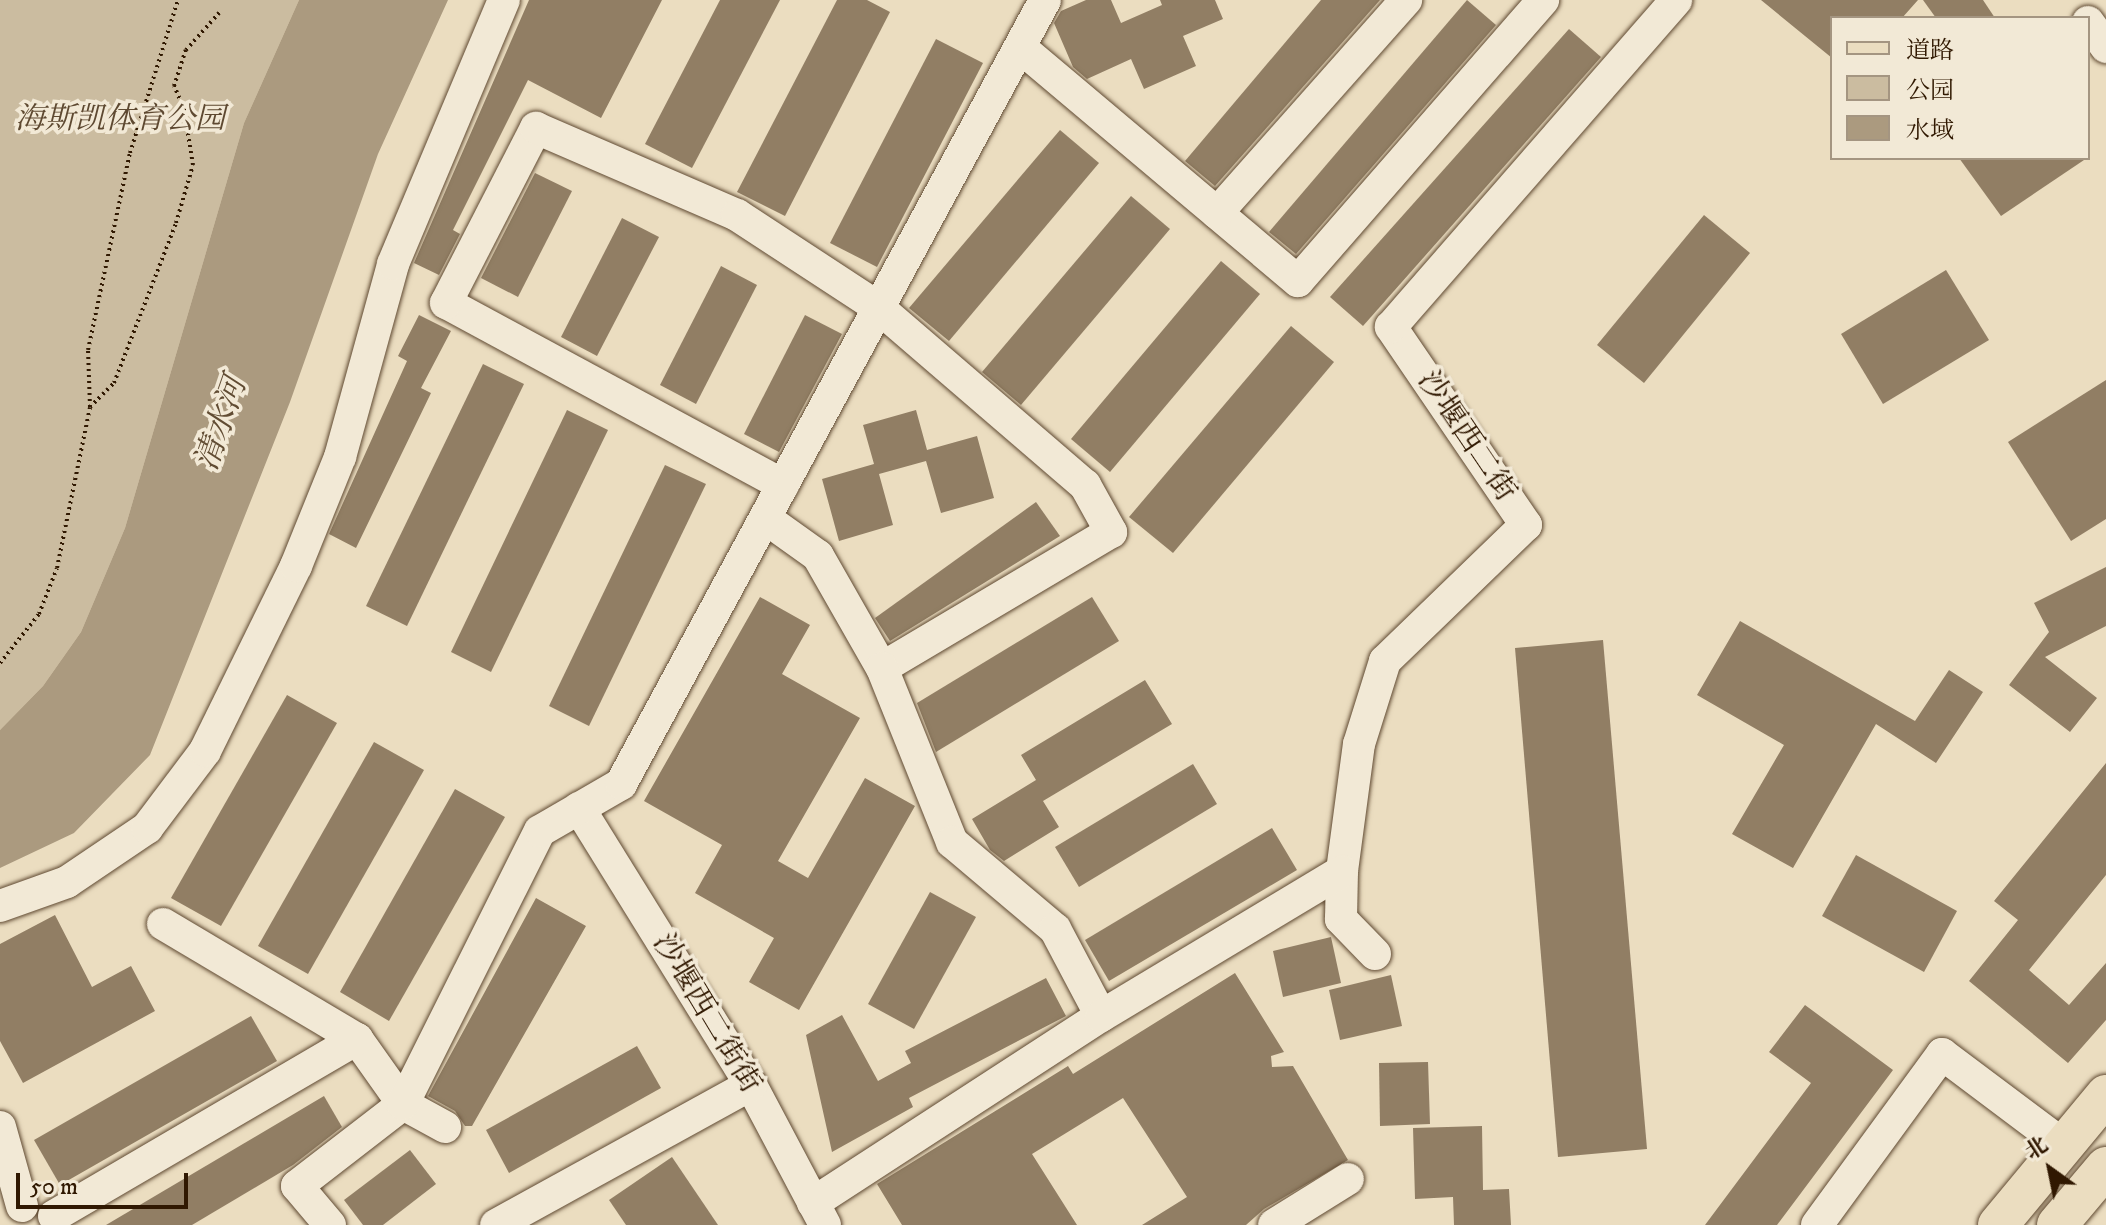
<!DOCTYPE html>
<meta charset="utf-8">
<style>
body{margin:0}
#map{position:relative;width:2106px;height:1225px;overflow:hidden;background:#ebddc0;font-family:"IM FELL DW Pica","Noto Serif SC",serif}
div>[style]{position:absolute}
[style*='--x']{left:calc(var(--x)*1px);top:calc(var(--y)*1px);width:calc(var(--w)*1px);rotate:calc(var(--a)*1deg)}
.green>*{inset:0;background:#cbbca0}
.water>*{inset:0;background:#ab9a7f}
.building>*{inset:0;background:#917e64}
.path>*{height:4px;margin-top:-2px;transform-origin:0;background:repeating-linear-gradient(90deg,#301801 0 2px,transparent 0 6px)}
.roads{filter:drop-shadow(0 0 2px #5f4931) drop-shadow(0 0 2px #5f4931)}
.minor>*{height:32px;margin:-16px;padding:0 16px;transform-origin:16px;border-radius:16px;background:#f2e9d6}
.major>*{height:40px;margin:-20px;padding:0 20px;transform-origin:20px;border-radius:20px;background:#ebddc0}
span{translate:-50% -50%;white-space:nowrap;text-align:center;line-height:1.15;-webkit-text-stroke:7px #f2e9d6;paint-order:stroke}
.park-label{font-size:30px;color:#5e4931;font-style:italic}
.street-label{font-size:30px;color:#301801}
.water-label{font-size:32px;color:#614c33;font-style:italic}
.legend{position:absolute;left:1830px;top:16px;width:260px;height:144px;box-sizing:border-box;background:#f2e9d6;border:2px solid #a49581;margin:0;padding:10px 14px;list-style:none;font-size:24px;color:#301801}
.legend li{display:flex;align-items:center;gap:16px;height:40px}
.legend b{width:40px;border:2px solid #a49581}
.north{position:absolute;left:2010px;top:1129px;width:80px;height:80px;-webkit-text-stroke:6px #f2e9d6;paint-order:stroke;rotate:327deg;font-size:22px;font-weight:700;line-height:32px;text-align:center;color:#301801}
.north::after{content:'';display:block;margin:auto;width:28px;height:36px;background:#301801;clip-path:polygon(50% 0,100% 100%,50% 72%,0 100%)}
.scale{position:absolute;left:16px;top:1173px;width:172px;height:36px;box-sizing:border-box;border:4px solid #301801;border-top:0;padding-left:10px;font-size:24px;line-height:28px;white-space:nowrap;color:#301801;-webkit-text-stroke:6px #f2e9d6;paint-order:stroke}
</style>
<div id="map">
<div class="green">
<i style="clip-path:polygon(0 0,299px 0,244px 123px,125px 528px,81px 632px,43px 686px,0 730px)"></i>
</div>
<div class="water">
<i style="clip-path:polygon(299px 0,448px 0,378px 154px,290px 402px,150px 755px,74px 833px,0 868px,0 730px,43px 686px,81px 632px,125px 528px,244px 123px)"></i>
</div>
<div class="building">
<i style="clip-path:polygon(529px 0,662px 0,601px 118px,528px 80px,453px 230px,460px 234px,439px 275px,414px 263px)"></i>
<i style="clip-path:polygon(720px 0,780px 0,692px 168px,645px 144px)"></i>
<i style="clip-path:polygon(837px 0,867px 0,890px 12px,785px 216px,737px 192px)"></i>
<i style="clip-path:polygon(1086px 0,1111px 0,1121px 23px,1162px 5px,1160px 0,1215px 0,1223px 19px,1183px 36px,1196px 66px,1144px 89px,1131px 59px,1087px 79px,1073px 67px,1054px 23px,1061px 11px)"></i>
<i style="clip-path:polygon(1321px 0,1380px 0,1215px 186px,1185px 161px)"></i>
<i style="clip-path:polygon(1467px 0,1496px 25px,1296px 254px,1269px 232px)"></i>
<i style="clip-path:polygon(1761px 0,1918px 0,1902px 18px,1832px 18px,1832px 58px)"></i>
<i style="clip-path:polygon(1923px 0,1983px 0,1995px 18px,1936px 18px)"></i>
<i style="clip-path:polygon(1569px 29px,1601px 57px,1363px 326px,1330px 297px)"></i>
<i style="clip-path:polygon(936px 39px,983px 63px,877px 267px,830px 243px)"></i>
<i style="clip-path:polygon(1060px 130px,1099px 163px,949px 341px,909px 308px)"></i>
<i style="clip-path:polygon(1959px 158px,2087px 158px,2001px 216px)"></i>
<i style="clip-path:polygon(535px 173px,572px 191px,518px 297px,481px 278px)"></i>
<i style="clip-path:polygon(1131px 196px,1170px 229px,1021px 405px,982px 372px)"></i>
<i style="clip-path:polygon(1704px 215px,1750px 253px,1644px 383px,1597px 345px)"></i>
<i style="clip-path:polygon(622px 218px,659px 237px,597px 356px,561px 337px)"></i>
<i style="clip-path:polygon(1221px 261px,1260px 294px,1110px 472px,1071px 439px)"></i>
<i style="clip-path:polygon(721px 266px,757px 285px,696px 404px,660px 385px)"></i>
<i style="clip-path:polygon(1946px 270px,1989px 340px,1883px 404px,1841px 334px)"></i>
<i style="clip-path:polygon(419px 315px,451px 331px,421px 388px,431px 393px,356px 548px,329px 534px,407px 361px,398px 356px)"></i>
<i style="clip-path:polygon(805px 315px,842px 334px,779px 452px,744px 434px)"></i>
<i style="clip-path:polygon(1291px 326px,1334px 362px,1173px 553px,1129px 517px)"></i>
<i style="clip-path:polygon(483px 364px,524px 384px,407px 626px,366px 606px)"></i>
<i style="clip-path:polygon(2106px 380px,2106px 519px,2071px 541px,2008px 442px)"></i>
<i style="clip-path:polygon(567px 410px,608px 430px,491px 672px,451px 652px)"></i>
<i style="clip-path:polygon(916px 410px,927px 450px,977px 436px,994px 498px,941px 513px,926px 461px,879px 474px,893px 525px,839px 541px,822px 479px,874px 464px,863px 425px)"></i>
<i style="clip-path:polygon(665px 465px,706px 484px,589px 726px,549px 706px)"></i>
<i style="clip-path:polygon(1036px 502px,1060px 536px,890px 641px,875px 618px)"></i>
<i style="clip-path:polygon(2106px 567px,2106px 626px,2045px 657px,2097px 698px,2070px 732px,2009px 685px,2049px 632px,2034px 603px)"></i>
<i style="clip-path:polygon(760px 597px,810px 625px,782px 674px,860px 718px,778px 861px,808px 878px,865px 778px,915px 806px,799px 1010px,749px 982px,774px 938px,695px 893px,722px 845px,644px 801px)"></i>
<i style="clip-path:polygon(1092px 597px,1119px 641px,936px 752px,917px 703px)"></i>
<i style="clip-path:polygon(1740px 621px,1915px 721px,1949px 670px,1983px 692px,1936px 763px,1876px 724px,1793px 868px,1732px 834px,1784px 745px,1697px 695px)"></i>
<i style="clip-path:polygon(1603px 640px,1647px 1149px,1558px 1157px,1515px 648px)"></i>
<i style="clip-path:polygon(1145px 680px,1172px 724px,1043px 801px,1059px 827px,1004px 861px,990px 850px,972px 819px,1036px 780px,1021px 755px)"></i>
<i style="clip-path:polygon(287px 695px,337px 723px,221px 926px,171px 898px)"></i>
<i style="clip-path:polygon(374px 742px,424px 770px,308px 974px,258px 946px)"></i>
<i style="clip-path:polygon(2106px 763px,2106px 875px,2029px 970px,2069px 1005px,2106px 963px,2106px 1020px,2068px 1063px,1969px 981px,2018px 920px,1994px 901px)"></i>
<i style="clip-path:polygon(1193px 764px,1217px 804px,1079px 887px,1055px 847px)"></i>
<i style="clip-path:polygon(455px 789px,505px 817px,389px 1021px,340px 992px)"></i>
<i style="clip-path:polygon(1272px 828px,1297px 870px,1109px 981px,1085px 940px)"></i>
<i style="clip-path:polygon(1856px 855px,1957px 911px,1924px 972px,1822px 916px)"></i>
<i style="clip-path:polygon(930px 892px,976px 917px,914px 1029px,868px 1004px)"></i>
<i style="clip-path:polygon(536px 898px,586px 926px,472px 1126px,465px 1126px,455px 1111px,428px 1096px)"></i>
<i style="clip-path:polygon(55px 915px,92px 987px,131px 966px,155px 1011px,23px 1083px,0 1041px,0 944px)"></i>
<i style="clip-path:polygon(1331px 937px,1341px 983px,1283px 997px,1273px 951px)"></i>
<i style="clip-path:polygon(1235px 973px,1284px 1052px,1271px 1056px,1272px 1067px,1293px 1066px,1348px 1160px,1264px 1209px,1246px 1225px,1142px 1225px,1187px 1197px,1123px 1098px,1032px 1154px,1077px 1225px,902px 1225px,877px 1184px,1068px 1066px,1073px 1074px)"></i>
<i style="clip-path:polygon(1391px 975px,1402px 1026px,1340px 1040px,1329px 990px)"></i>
<i style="clip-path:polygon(1046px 978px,1066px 1016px,909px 1098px,913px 1107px,832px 1152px,806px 1035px,842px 1015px,878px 1081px,911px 1063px,905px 1051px)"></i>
<i style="clip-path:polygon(1805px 1005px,1893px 1070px,1777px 1225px,1705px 1225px,1811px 1083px,1769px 1052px)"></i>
<i style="clip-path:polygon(251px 1016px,277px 1061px,60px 1185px,34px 1140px)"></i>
<i style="clip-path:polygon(637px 1046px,661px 1088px,509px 1173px,486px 1130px)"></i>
<i style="clip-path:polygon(1428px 1062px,1430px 1124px,1380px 1126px,1379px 1063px)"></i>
<i style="clip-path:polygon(324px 1096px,342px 1127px,293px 1165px,192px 1225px,106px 1225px)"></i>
<i style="clip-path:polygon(1482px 1126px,1483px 1190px,1509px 1189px,1511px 1225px,1454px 1225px,1453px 1197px,1415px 1199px,1413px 1128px)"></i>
<i style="clip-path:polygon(410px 1150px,436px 1184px,383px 1225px,363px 1225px,344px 1200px)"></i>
<i style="clip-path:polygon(672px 1157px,718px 1225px,626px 1225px,609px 1200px)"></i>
</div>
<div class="path">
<i style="--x:90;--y:407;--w:34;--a:-45"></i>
<i style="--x:114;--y:383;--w:172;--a:-68.8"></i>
<i style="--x:176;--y:223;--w:60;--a:-73.7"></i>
<i style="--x:193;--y:165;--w:57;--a:-99.1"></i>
<i style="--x:184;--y:109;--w:25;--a:-113"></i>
<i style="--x:174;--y:86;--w:38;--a:-72"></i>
<i style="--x:186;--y:50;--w:50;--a:-48.3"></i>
<i style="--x:0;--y:663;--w:63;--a:-51.5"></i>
<i style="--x:39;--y:614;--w:49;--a:-68.6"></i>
<i style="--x:57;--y:568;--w:164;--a:-78.4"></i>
<i style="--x:90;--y:407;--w:57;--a:-92"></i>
<i style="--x:88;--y:350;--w:201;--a:-78"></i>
<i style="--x:130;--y:153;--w:160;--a:-72.6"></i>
</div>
<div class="roads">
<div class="minor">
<i style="--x:2088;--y:22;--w:31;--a:54"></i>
<i style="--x:1021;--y:48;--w:362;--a:40.1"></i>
<i style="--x:1298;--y:281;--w:373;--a:-48.9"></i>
<i style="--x:1217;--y:213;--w:285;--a:-48.4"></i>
<i style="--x:783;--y:485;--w:383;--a:-151.6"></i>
<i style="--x:446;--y:303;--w:197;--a:-62.8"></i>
<i style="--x:536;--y:128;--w:219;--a:23.4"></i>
<i style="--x:737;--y:215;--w:170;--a:33.2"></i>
<i style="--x:879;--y:308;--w:272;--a:40.7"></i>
<i style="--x:1085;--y:485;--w:54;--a:61"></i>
<i style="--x:1111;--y:532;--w:266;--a:149.3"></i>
<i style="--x:765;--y:518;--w:65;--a:35.6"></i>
<i style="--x:818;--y:556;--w:129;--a:60.3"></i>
<i style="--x:882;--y:668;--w:188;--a:68.1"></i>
<i style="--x:952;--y:842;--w:135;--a:40.2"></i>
<i style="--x:1055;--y:929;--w:98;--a:62.1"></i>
<i style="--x:579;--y:808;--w:326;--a:58.2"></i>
<i style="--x:751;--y:1085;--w:158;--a:62.1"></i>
<i style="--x:0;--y:906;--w:71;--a:-19.7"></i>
<i style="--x:67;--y:882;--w:97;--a:-34"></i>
<i style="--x:147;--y:828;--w:96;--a:-53"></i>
<i style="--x:205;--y:751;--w:206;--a:-63.8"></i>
<i style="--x:296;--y:566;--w:118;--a:-68"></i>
<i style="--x:340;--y:457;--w:200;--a:-74.6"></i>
<i style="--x:393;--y:264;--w:286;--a:-67.2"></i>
<i style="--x:163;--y:924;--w:226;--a:30.7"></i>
<i style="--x:357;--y:1039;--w:80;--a:54.7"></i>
<i style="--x:403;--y:1104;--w:48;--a:28.7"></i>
<i style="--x:1375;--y:954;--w:49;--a:-134.2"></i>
<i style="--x:1341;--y:919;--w:48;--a:-88.8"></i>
<i style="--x:1342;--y:871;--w:128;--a:-82.4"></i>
<i style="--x:1359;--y:744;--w:87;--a:-72.6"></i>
<i style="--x:1385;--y:661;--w:196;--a:-44"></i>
<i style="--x:1526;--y:525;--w:240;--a:-124.3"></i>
<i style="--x:1391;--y:327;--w:434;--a:-48.9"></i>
<i style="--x:0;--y:1127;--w:82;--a:74.4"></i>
<i style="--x:813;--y:1203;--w:343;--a:-33"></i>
<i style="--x:1101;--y:1016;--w:281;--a:-31"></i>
<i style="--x:54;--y:1216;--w:351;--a:-30.3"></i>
<i style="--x:330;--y:1225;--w:51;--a:-130.2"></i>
<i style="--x:297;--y:1186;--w:134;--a:-37.7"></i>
<i style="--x:403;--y:1104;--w:305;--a:-63.4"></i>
<i style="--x:540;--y:831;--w:94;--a:-30.1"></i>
<i style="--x:621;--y:784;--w:891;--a:-61.59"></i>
<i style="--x:496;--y:1225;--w:291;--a:-28.8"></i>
<i style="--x:1274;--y:1225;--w:87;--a:-31.9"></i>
<i style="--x:1817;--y:1225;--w:212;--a:-53.8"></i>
<i style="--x:1942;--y:1054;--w:151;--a:36.9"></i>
</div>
<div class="major">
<i style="--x:1998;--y:1225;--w:169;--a:-50.3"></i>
<i style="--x:2057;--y:1225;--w:76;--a:-49.8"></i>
</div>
</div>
<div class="park-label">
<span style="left:120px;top:120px">海斯凯体育公园</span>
</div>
<div class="street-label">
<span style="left:1466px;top:437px;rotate:56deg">沙堰西二街</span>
<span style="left:706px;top:1014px;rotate:59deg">沙堰西二街街</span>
</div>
<div class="water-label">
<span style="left:222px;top:424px;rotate:-71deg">清水河</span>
</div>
<ul class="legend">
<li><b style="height:10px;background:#ebddc0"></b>道路</li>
<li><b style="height:22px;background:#cbbca0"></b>公园</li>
<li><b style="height:22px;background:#ab9a7f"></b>水域</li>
</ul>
<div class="north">北</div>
<div class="scale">50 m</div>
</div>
